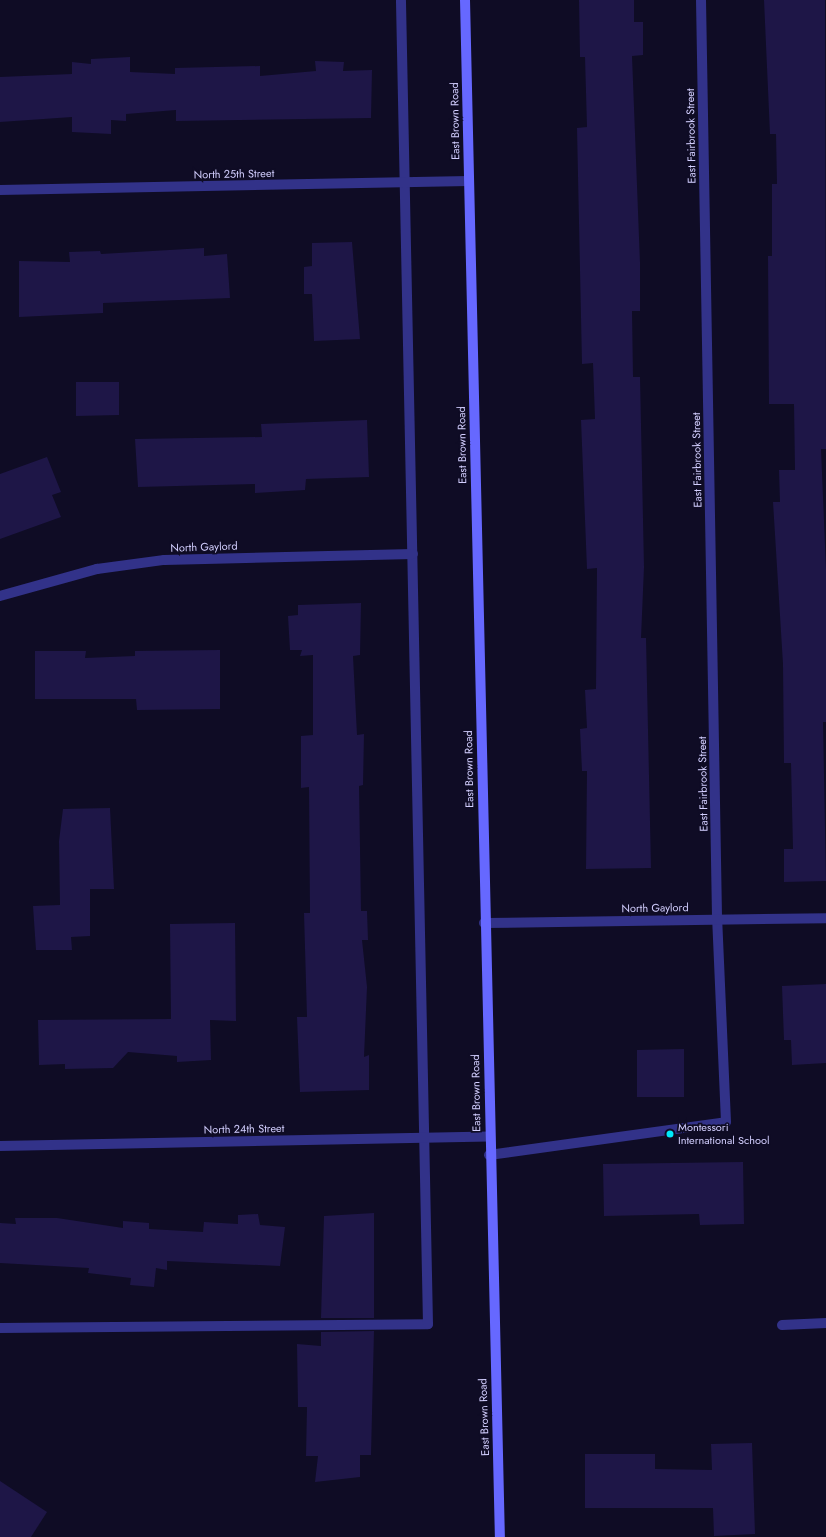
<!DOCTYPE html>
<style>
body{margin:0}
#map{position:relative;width:826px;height:1537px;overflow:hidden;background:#0f0c25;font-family:Jost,sans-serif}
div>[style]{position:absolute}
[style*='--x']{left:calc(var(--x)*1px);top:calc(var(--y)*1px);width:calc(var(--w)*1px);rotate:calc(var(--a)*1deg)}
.building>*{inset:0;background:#1e1647}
.service>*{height:10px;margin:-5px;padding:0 5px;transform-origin:5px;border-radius:5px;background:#323289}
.minor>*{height:10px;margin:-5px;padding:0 5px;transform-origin:5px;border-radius:5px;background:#323289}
.secondary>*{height:10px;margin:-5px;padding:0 5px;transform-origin:5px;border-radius:5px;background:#6668ff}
.dots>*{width:11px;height:11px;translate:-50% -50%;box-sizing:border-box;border:2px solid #0f0c25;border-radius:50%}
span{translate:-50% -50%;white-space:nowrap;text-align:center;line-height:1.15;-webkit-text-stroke:3.5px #0f0c25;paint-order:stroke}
.street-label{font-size:11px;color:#d3cfff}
.poi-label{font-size:11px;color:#d3cfff}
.left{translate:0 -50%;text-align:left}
</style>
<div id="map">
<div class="building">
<i style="clip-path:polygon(579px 0,634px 0,634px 22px,643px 22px,643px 55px,632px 56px,640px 263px,640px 311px,632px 311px,633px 377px,640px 377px,644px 567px,641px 638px,646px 638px,651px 868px,586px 869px,587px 771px,582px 771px,580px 729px,587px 728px,585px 690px,596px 689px,597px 568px,587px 569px,581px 420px,595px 419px,593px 363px,582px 364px,577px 128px,587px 127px,585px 57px,580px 57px)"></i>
<i style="clip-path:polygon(764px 0,825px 0,826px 449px,821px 449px,826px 569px,826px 722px,823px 722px,826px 881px,784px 882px,784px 849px,793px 849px,791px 763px,784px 763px,783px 664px,773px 502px,780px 502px,779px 470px,795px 470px,794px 404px,769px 404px,768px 256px,772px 256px,772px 184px,777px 184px,776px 134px,770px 134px)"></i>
<i style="clip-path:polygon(130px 57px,130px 72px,175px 74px,175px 68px,260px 66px,260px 76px,316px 71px,315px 61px,344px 62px,343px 71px,372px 70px,371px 118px,176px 121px,176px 110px,126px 114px,126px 121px,111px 120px,111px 134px,72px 132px,72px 117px,0 122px,0 77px,72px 74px,72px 62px,91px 64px,91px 59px)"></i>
<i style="clip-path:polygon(352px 242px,360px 339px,314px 341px,312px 294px,304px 294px,304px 267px,312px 266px,312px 243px)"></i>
<i style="clip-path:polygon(204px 248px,204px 256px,227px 254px,230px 298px,103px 303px,103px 313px,19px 317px,19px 261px,70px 262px,69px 252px,100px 251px,101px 254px)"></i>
<i style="clip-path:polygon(76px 382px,119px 382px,119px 415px,76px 416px)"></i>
<i style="clip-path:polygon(367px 420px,369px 477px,306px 479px,305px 490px,255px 493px,255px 484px,138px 487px,135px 439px,262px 437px,261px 424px)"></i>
<i style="clip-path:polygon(47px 457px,61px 492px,52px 495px,61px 517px,0 539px,0 474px)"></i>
<i style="clip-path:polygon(361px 603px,360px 655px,353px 656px,357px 735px,364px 734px,363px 785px,359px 786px,361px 911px,367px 911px,368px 940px,362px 940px,367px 987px,364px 1057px,369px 1055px,369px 1090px,300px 1092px,297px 1017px,307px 1017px,304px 913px,310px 913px,309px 787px,301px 788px,301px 736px,313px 735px,313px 655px,300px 656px,302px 650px,290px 650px,288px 616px,298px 615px,298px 605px)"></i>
<i style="clip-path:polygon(220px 650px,220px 709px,137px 710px,136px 699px,35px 699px,35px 651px,86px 651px,85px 658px,135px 656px,135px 651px)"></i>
<i style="clip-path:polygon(110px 808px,114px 889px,90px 889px,90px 936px,71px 937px,72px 950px,36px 950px,33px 906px,60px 905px,59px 841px,63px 809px)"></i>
<i style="clip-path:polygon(235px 923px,236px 1021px,210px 1020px,211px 1060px,177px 1062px,177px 1056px,128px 1052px,113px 1068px,65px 1069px,65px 1064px,39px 1065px,38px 1020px,171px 1019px,170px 924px)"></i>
<i style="clip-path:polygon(826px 984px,826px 1063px,792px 1065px,791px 1040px,784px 1040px,782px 986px)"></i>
<i style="clip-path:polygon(684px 1049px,684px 1097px,637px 1097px,637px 1050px)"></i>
<i style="clip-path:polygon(743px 1162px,744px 1224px,700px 1225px,699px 1214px,604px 1216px,603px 1164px)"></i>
<i style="clip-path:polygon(374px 1213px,374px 1318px,321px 1318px,324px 1216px)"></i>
<i style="clip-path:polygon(258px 1214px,260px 1225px,285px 1227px,280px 1266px,167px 1261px,167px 1270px,156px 1268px,154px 1287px,130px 1285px,131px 1278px,88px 1273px,89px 1268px,0 1263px,0 1223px,16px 1224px,15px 1218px,57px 1218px,123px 1228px,123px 1221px,149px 1223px,149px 1229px,203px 1232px,204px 1222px,238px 1224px,238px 1215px)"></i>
<i style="clip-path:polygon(374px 1331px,371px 1455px,360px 1455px,360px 1477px,315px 1482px,318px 1456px,306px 1456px,307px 1407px,298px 1407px,297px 1344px,321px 1346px,321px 1332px)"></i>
<i style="clip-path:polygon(752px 1443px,755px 1534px,714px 1536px,713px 1508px,585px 1508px,585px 1454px,655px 1454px,655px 1469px,712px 1470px,711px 1444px)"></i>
<i style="clip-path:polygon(0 1481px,47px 1512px,31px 1537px,0 1537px)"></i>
</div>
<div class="service">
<i style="--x:489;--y:1155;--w:239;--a:-7.9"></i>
<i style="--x:726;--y:1122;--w:203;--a:-92.5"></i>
<i style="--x:0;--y:1328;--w:428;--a:-0.5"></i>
<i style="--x:428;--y:1324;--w:1324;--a:-91.17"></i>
</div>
<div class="minor">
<i style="--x:701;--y:0;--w:919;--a:89"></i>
<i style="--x:0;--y:190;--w:469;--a:-1.1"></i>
<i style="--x:0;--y:596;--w:101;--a:-15.6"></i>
<i style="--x:97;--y:569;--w:68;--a:-7.7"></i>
<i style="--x:164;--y:560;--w:249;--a:-1.4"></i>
<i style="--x:484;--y:923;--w:342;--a:-0.8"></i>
<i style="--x:0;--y:1146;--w:489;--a:-1.1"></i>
<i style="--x:782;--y:1325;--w:44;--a:-2.6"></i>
</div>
<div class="secondary">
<i style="--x:465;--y:0;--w:1537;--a:88.7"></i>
</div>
<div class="dots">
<i style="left:670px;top:1134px;background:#00eafa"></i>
</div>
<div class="street-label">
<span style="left:455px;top:121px;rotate:-91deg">East Brown Road</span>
<span style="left:691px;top:136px;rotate:-91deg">East Fairbrook Street</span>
<span style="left:234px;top:174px;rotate:-1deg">North 25th Street</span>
<span style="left:462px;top:445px;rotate:-91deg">East Brown Road</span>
<span style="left:697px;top:460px;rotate:-91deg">East Fairbrook Street</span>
<span style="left:204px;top:547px;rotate:-2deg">North Gaylord</span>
<span style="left:469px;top:769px;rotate:-91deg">East Brown Road</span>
<span style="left:703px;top:784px;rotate:-91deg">East Fairbrook Street</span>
<span style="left:655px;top:908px;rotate:-1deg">North Gaylord</span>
<span style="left:476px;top:1093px;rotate:-91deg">East Brown Road</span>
<span style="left:244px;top:1129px;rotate:-1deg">North 24th Street</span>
<span style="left:484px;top:1417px;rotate:-92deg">East Brown Road</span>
</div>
<div class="poi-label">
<span class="left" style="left:678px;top:1134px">Montessori<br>International School</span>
</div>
</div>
